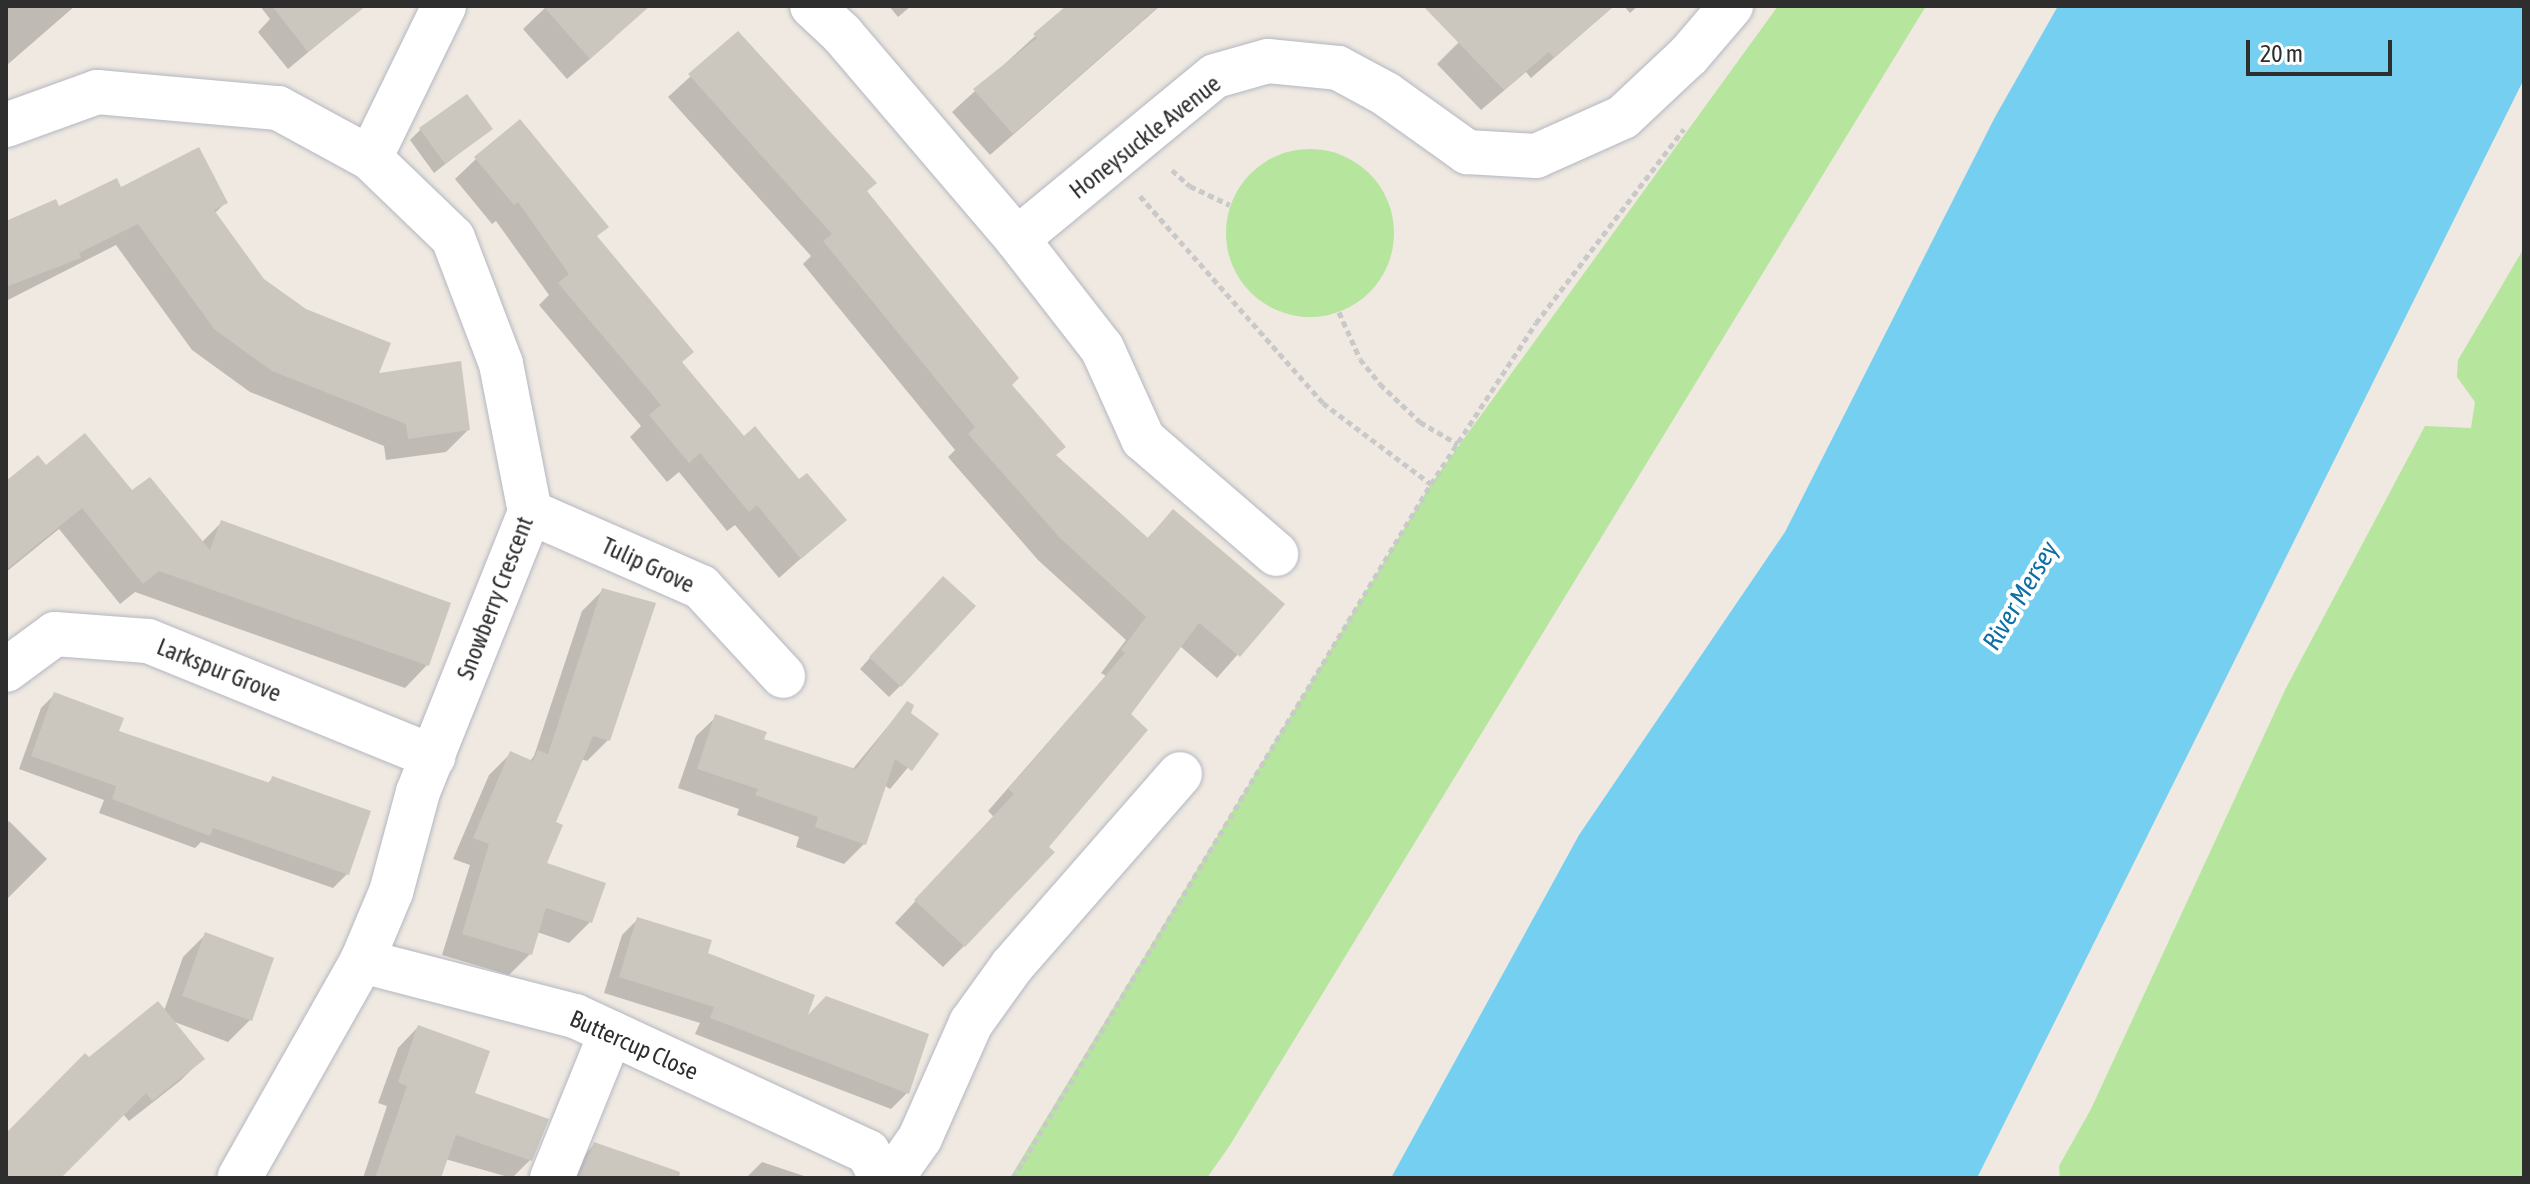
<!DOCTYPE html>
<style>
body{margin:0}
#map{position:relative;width:2530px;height:1184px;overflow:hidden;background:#efe9e1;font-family:"Asap Condensed",sans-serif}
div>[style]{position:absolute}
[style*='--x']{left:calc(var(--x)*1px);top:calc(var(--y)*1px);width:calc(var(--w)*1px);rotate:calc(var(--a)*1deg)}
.green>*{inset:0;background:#b6e59e}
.round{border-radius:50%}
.water>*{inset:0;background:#75cff0}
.shadow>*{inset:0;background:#0003}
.building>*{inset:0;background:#cbc7bf}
.path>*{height:5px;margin-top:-2.5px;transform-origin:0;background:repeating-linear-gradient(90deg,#c9c9c9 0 6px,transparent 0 10px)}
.roads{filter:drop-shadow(0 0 2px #b4b7c1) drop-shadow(0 0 2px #b4b7c1)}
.minor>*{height:44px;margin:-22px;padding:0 22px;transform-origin:22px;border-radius:22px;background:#fff}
span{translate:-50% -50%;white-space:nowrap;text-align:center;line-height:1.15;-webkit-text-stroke:8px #fff;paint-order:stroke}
.street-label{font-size:24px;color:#2e2e2e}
.water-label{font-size:26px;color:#0d6fa3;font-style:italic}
.frame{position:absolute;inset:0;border:8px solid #2e2e2e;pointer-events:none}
.scale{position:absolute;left:2246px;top:40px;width:146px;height:36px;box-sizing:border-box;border:4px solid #2e2e2e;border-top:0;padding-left:10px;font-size:24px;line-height:28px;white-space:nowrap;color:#2e2e2e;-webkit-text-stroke:6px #fff;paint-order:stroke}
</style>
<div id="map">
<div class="green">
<i style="clip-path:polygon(1778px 6px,1926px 6px,1230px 1145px,1207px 1178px,1010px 1178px,1431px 484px)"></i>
<i class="round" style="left:1226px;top:149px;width:168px;height:168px"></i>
<i style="clip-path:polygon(2524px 248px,2524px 1178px,2060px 1178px,2059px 1166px,2091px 1109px,2286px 688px,2425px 426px,2471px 428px,2475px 402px,2457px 377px,2458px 360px)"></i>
</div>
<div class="water">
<i style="clip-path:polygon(2058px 6px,2524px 6px,2524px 79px,1977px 1178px,1391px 1178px,1579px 835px,1785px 532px,1995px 117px)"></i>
</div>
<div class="shadow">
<i style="clip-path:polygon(6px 6px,75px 6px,7px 65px)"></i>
<i style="clip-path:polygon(260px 6px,364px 6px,288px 69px,258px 32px,270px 19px)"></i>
<i style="clip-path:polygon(547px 6px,627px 6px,614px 38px,567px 79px,523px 29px)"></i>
<i style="clip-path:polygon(889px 6px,911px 6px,898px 17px)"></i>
<i style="clip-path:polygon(1068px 6px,1160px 6px,990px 155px,952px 112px)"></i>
<i style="clip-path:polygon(1523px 6px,1614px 6px,1531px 78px,1526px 72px,1481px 110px,1437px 64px,1458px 43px)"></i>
<i style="clip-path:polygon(1624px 6px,1638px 6px,1630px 13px)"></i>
<i style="clip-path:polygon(738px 33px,1010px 385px,1054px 456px,1146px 540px,1152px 533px,1282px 604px,1217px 678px,1180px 646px,964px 946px,943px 967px,895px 923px,994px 817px,988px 811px,1106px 676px,1101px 673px,1126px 640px,1038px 560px,948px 457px,955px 450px,803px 264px,811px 256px,668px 97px)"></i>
<i style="clip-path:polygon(421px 129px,490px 129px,434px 173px,410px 140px)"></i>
<i style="clip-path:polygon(476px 159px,595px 237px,681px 363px,743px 438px,844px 520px,779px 578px,735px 525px,727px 531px,679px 472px,667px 482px,630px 437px,641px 426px,539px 305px,549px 295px,496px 221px,492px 224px,455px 179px)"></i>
<i style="clip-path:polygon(120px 190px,226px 202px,214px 214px,263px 281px,375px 376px,468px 430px,446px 452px,386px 460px,384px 446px,250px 392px,192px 350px,116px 245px,6px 301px,6px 223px)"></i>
<i style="clip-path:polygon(45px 468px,132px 493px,201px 543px,221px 523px,427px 665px,405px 688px,135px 592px,120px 604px,59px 529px,6px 572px,6px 483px)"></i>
<i style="clip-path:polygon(932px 589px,900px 686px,889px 697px,860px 669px)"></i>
<i style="clip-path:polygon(603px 590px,608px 740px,587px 761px,581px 759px,553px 823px,544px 864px,590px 922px,569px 943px,537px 932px,530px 954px,509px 975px,442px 955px,470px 865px,453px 859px,489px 775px,510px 754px,529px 762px,534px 756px,582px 611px)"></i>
<i style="clip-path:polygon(54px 695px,116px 732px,267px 784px,272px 779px,347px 874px,333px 888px,201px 842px,195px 848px,99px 813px,104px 800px,19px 769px,41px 708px)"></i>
<i style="clip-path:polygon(907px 703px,908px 714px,936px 734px,890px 789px,884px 785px,864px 844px,844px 864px,796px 847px,799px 837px,737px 815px,739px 809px,678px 788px,696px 736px,716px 717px,762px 740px,852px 770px)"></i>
<i style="clip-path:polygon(9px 821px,47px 859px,6px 900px,6px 824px)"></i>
<i style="clip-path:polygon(638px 919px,706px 954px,907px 1093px,891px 1109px,695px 1034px,700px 1023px,604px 993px,622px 935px)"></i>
<i style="clip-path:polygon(205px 935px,250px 1020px,228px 1042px,172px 1021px,202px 1059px,180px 1081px,129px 1121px,123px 1114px,60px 1178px,6px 1178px,6px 1134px,89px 1059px,164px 1011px,183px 957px)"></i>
<i style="clip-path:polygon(418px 1027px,530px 1160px,512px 1178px,445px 1159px,439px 1178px,363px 1178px,387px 1106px,378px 1103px,398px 1048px)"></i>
<i style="clip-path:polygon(594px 1144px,654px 1166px,650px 1178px,567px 1178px)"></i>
<i style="clip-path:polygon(762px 1162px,810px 1178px,746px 1178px)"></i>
</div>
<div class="building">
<i style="clip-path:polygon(272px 6px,366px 6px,308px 52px)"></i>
<i style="clip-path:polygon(543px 6px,650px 6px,590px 59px)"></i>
<i style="clip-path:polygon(1066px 6px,1159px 6px,1013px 134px,973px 89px,1037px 38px,1033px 34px)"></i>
<i style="clip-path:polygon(1423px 6px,1614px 6px,1554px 58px,1549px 52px,1504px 90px)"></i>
<i style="clip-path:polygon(738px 31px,877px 183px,867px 191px,1019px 378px,1012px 385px,1066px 447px,1056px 455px,1148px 538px,1173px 509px,1285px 604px,1240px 657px,1199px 623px,1131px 714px,1148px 730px,1049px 847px,1055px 852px,965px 947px,914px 900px,1014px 794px,1008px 789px,1125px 653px,1121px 650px,1146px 617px,1060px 538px,968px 434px,975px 427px,823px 241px,832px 234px,688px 74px)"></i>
<i style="clip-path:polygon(467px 94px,493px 129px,445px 164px,419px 128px)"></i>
<i style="clip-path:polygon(520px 119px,609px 227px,597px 236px,694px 352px,682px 362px,744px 436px,755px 426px,799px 479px,807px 473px,847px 520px,801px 559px,757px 505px,749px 512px,700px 453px,689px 463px,649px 415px,661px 405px,558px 283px,569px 274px,518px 202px,514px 205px,474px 157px)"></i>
<i style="clip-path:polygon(199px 147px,228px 203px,214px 210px,264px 279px,306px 309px,391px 343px,379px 373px,461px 361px,470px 430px,408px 439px,406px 424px,272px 371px,214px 329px,138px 224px,79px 253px,81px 258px,6px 287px,6px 221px,56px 199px,59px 206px,117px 178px,121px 187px)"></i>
<i style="clip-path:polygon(85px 433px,132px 490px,150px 477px,210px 550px,221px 520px,451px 603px,429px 666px,159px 571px,143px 584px,82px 508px,6px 570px,6px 481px,38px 455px,46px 465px)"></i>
<i style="clip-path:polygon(943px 576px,976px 606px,901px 687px,869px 657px)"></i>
<i style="clip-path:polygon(602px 588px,656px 603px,610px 741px,593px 736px,556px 822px,563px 825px,547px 863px,606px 883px,592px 923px,546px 908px,532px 955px,462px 934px,489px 844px,473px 838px,510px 751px,533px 761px,538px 750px,548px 754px)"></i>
<i style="clip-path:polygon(54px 692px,124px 718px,119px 731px,270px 783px,272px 776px,371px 811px,349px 875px,213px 828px,210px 836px,112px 799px,116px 786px,31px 756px)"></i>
<i style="clip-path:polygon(907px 701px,914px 705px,911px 713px,939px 734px,912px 771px,895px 759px,866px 845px,815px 827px,818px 817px,755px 795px,758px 789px,697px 769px,715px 714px,767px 732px,764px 739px,856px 769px)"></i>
<i style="clip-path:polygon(637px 917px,712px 940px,708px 953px,815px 995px,808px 1015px,826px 996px,929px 1034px,909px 1094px,710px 1018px,714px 1007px,619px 977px)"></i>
<i style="clip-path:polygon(205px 932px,274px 958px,252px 1021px,182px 996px)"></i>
<i style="clip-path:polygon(158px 1001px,205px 1059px,152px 1101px,146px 1093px,61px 1178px,6px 1178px,6px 1133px,85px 1053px,89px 1057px)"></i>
<i style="clip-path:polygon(418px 1025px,490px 1051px,475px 1093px,549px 1119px,532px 1161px,456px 1135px,441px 1178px,375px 1178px,407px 1086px,398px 1082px)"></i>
<i style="clip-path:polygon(594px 1142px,680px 1172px,679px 1178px,579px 1177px)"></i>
</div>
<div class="path">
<i style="--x:1172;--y:170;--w:24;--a:42"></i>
<i style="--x:1190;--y:186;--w:44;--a:25.4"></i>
<i style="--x:1140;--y:196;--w:276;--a:48.5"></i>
<i style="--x:1323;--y:403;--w:135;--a:36.9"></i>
<i style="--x:1339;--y:312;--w:51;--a:65.9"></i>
<i style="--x:1360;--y:359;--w:32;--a:51"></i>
<i style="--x:1380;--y:384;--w:55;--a:43.5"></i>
<i style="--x:1420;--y:422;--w:44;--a:30.1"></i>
<i style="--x:1013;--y:1178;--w:810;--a:-58.94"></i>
<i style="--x:1431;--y:484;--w:192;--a:-56.9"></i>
<i style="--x:1536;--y:323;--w:244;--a:-52.7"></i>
</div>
<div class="roads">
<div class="minor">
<i style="--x:812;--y:6;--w:41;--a:43"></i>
<i style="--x:842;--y:34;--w:270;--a:49.5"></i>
<i style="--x:1017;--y:239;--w:138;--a:52.1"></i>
<i style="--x:1102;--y:348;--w:100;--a:65.7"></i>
<i style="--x:1143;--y:439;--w:176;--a:40.8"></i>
<i style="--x:6;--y:125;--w:97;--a:-19.9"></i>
<i style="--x:97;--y:92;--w:182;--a:5.1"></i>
<i style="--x:278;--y:108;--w:105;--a:28.5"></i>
<i style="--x:370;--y:158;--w:115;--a:43.9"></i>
<i style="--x:453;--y:238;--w:135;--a:69.1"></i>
<i style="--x:501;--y:364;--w:151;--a:78.9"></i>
<i style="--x:530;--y:512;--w:302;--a:111.8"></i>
<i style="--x:418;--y:792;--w:104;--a:105.1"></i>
<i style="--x:391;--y:892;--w:75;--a:112.8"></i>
<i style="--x:362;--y:961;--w:249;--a:119.5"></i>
<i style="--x:370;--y:158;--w:169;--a:-64"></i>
<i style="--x:1017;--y:239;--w:256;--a:-39.5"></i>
<i style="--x:1215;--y:76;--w:55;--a:-15.8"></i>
<i style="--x:1268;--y:61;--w:70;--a:5.7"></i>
<i style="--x:1338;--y:68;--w:55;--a:28.4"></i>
<i style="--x:1386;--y:94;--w:100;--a:35.6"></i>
<i style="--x:1467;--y:152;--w:69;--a:3.3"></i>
<i style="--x:1536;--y:156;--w:95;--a:-24.1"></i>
<i style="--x:1623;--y:117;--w:91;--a:-43.2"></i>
<i style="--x:1689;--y:55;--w:65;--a:-49.4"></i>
<i style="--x:530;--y:512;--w:187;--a:23.7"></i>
<i style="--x:701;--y:587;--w:121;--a:47.3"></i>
<i style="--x:6;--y:670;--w:61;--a:-36.3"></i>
<i style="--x:55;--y:634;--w:93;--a:4.3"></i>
<i style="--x:148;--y:641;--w:308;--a:22.1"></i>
<i style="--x:362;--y:961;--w:220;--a:14.5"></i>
<i style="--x:575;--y:1016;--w:323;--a:24.9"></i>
<i style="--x:868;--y:1152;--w:29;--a:63"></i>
<i style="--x:552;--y:1178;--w:157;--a:-67.9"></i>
<i style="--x:892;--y:1178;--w:49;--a:-55"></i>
<i style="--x:920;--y:1138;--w:126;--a:-66.1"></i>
<i style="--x:971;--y:1023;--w:70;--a:-54.3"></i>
<i style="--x:1012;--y:966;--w:255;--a:-48.8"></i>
</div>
</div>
<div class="street-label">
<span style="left:1145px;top:137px;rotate:-38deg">Honeysuckle Avenue</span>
<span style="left:648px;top:565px;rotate:25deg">Tulip Grove</span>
<span style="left:495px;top:598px;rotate:-69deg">Snowberry Crescent</span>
<span style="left:219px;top:670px;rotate:22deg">Larkspur Grove</span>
<span style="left:634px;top:1045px;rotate:24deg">Buttercup Close</span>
</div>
<div class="water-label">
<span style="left:2021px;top:596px;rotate:-59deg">River Mersey</span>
</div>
<div class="frame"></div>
<div class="scale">20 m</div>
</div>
